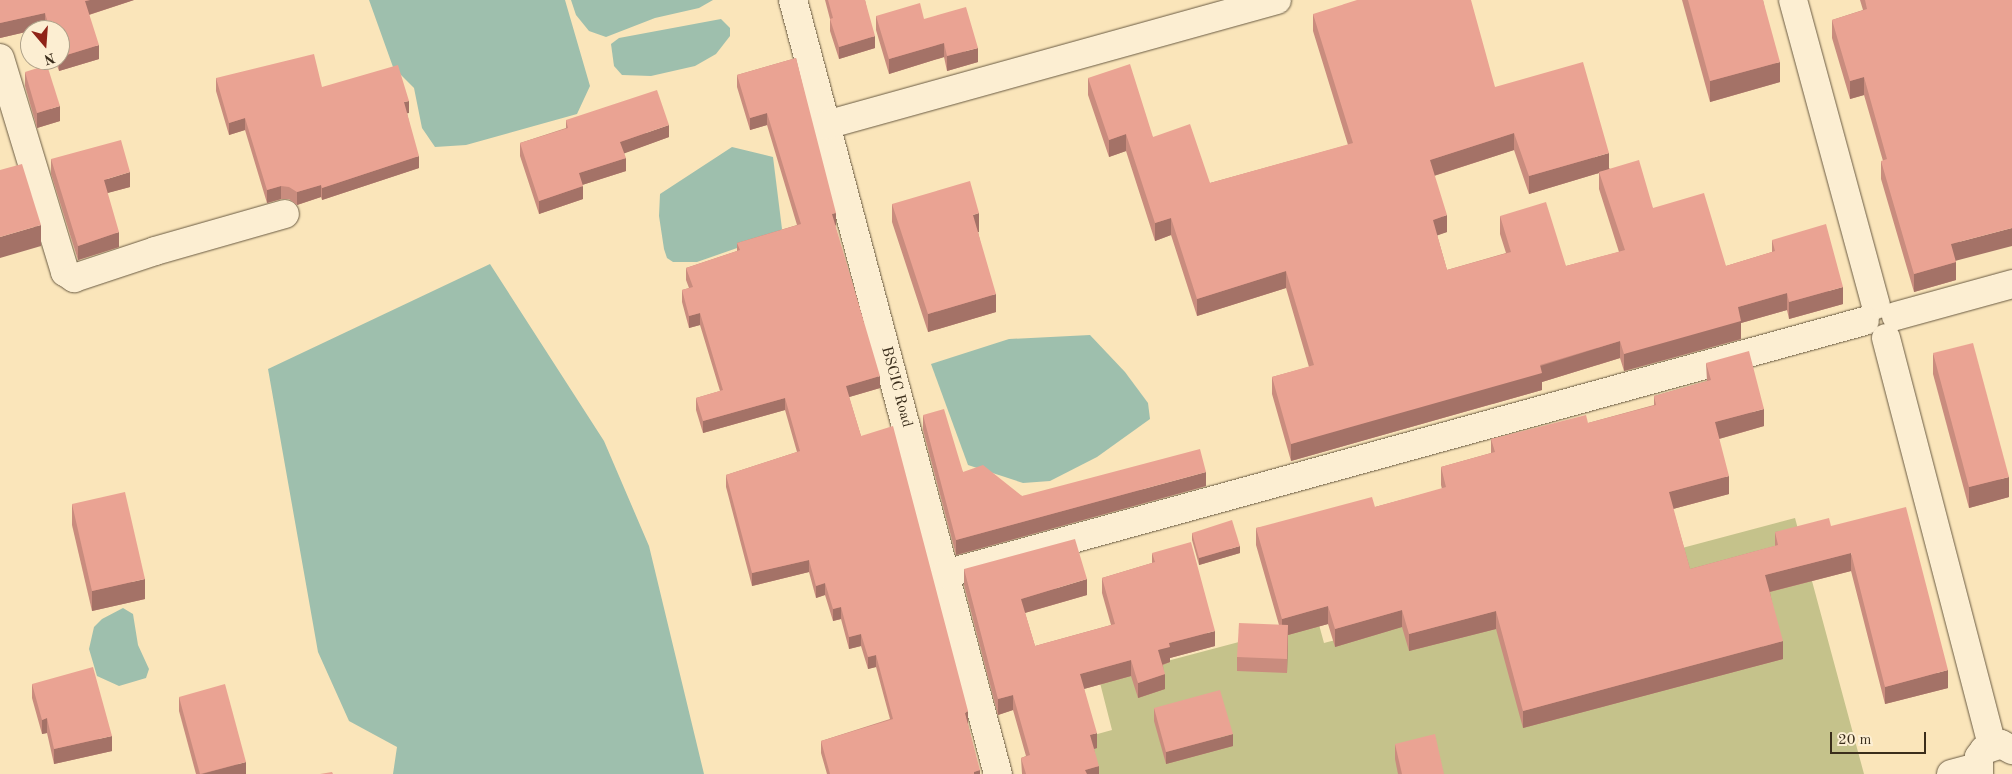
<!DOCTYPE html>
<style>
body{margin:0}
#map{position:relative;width:2012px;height:774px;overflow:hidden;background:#fae5ba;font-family:"Old Standard TT",serif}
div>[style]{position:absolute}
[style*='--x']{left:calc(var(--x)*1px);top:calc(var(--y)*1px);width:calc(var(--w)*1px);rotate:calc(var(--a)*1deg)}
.green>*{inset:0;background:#c5c28b}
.water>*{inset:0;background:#9ebfad}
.roads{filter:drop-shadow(0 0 1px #6a5b43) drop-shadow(0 0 1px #6a5b43)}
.minor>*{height:28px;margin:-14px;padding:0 14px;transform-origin:14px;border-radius:14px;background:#fceed2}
.wall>*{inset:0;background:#c98c7e}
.shaded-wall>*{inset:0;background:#a47267}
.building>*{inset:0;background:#eaa393}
span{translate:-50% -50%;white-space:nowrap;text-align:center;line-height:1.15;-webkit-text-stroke:4.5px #fceed2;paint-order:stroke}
.street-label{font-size:15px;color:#3a2d1b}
.north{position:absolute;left:20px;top:20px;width:50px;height:50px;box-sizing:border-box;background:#fceed2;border:1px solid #aea189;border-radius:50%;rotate:162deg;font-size:14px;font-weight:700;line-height:20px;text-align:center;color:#3a2d1b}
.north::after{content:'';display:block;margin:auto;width:18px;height:22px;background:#8f2418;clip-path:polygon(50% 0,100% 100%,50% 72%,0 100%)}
.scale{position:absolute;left:1830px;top:732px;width:96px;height:22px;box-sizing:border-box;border:2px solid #3a2d1b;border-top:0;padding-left:6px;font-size:15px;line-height:18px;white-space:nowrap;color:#3a2d1b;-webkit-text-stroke:4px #fceed2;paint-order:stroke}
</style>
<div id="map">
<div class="green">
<i style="clip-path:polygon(1795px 518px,1864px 774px,1093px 774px,1083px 738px,1112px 730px,1099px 679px,1318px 621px,1324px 643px)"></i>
</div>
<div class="water">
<i style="clip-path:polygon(369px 0,565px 0,590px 86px,577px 114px,466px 145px,435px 147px,422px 128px,414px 88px,393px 67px)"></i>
<i style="clip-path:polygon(571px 0,713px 0,699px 8px,655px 18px,606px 37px,589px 31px,576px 15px)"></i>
<i style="clip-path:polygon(721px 19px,730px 28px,730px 36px,716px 54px,695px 66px,651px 76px,622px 75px,614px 66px,611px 44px,619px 38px)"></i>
<i style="clip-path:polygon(732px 147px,773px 157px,782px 229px,775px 239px,740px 247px,697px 262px,673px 262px,667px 258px,664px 249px,659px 216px,660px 194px)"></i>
<i style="clip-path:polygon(490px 264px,604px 441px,649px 546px,704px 774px,393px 774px,397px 747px,349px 721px,318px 652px,268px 369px)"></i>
<i style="clip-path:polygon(1090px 335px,1125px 372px,1148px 403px,1150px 419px,1097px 457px,1050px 481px,1023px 483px,968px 465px,931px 364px,1009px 339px)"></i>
<i style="clip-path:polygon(123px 608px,133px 614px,138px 645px,149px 669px,146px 678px,119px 686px,97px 676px,89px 649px,94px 627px,102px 619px)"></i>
</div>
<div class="roads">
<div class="minor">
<i style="--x:793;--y:0;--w:801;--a:75.17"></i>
<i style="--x:1793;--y:0;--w:316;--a:74.8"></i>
<i style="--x:0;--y:58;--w:224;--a:73.1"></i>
<i style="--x:65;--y:272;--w:11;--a:34"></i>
<i style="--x:74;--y:278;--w:85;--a:-18.4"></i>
<i style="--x:155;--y:251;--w:135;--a:-15.9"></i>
<i style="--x:826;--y:125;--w:468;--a:-15.5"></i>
<i style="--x:1896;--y:316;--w:120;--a:-15.4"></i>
<i style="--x:1886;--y:338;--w:421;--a:75.4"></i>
<i style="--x:945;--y:574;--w:954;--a:-15.38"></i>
<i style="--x:1951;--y:774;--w:27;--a:-15"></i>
<i style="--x:1979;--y:774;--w:17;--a:-90"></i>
<i style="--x:1979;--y:757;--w:9;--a:-54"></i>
<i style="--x:1984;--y:750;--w:18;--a:-19"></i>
<i style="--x:2001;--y:744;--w:13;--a:29"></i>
</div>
</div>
<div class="wall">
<i style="clip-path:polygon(0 0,134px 0,89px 15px,99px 59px,59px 71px,55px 60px,60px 60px,60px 30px,46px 30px,45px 27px,30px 30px,30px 31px,0 38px)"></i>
<i style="clip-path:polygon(825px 0,865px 0,875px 48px,839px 59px,830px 31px,830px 19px)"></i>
<i style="clip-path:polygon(1682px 0,1763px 0,1780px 82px,1710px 102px)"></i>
<i style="clip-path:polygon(1860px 0,2012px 0,1956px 261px,1956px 280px,1914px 292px,1881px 179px,1881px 161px,1883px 161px,1864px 95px,1850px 99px,1832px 38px,1832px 20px,1863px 10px)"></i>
<i style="clip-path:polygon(evenodd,1313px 14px,1495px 87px,1609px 168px,1653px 208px,1726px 266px,1772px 252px,1772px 240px,1843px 304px,1789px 319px,1787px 310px,1741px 323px,1741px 339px,1624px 371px,1620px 358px,1542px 382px,1542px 390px,1291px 461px,1272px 394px,1272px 377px,1309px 367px,1286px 288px,1197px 316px,1171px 235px,1155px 241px,1126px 151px,1109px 157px,1088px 95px,1088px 78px,1153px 137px,1210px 183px,1348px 145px,1313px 31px,1313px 14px,1514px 150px,1529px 194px,1599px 173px,1599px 189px,1619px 252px,1566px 266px,1500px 216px,1500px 234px,1506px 253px,1447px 270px,1437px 235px,1447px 232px,1434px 176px,1514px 150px)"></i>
<i style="clip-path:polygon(876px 16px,924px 19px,978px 62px,947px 71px,944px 57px,889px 74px,876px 30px)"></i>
<i style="clip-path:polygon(796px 58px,836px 225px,835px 226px,880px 388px,849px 397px,861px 436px,968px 723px,968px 724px,980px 774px,827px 774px,821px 753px,821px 741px,890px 719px,876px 667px,868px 669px,861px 646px,849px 649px,841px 619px,833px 621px,825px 595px,816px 598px,809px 572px,752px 586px,726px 487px,726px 475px,797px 452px,785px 410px,703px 433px,696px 410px,696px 398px,720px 391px,700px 325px,689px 328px,682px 302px,682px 290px,689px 288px,686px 280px,686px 268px,737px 251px,737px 243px,797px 225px,767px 125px,750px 130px,737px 87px,737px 75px)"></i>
<i style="clip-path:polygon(25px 72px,60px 121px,37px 128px,25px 86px)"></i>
<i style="clip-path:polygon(216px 78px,322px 87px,409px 113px,407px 113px,419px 168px,322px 200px,321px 197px,297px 205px,289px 199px,281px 199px,267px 203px,245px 130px,229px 135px,216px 91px)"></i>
<i style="clip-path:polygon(566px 120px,669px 137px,624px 153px,626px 171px,582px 185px,583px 199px,539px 214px,520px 156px,520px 143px,566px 128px)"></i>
<i style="clip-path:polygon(51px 159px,130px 187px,107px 193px,119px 247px,78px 260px,51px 174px)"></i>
<i style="clip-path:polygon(892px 204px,979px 232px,978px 232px,996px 312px,928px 332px,892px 222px)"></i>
<i style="clip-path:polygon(1933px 353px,2009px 497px,1969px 508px,1933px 374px)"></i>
<i style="clip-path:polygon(1706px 363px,1764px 426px,1719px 439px,1729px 494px,1673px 509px,1690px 569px,1775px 546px,1775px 532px,1831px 526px,1948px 688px,1885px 704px,1851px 571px,1770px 592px,1783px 659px,1523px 728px,1496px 629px,1409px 651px,1402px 627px,1335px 647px,1328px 624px,1288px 635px,1287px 673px,1237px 671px,1237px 657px,1279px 625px,1256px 545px,1256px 528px,1375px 507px,1442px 489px,1441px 485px,1441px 467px,1491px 453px,1491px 439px,1588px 423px,1654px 405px,1654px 396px,1707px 381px)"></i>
<i style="clip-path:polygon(923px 415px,963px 472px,1022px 496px,1206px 486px,956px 555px,923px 430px)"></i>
<i style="clip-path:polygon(72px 504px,145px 599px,92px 611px,72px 525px)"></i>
<i style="clip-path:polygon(1192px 533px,1240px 553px,1199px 565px,1192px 540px)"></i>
<i style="clip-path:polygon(1152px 553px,1215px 646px,1170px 658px,1170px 662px,1163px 665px,1165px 689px,1138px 698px,1131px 676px,1084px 689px,1097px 748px,1094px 749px,1099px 774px,1022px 774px,1021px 758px,1026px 756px,1013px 710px,998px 715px,964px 585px,964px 569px,1087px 595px,1025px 613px,1035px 646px,1111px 625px,1102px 593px,1102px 578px,1152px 563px)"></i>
<i style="clip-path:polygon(32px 684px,112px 751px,54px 764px,47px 733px,42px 734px,32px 698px)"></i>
<i style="clip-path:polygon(179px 697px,246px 774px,196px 774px,179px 711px)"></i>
<i style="clip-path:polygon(1154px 708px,1233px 746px,1166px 764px,1154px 721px)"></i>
<i style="clip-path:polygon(1395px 744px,1444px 774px,1398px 774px,1395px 759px)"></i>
</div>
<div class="shaded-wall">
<i style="clip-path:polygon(90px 0,134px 0,85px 16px,85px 1px)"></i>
<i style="clip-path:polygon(45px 13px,45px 27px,30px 30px,30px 31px,0 38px,0 23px)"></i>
<i style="clip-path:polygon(875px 36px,875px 48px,839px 59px,839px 47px)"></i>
<i style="clip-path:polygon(944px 43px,944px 57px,889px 74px,889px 59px)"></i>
<i style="clip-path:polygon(99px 45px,99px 59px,59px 71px,59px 60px,60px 60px,60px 57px)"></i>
<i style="clip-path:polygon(978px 48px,978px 62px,947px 71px,947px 56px)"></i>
<i style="clip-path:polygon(1780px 62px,1780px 82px,1710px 102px,1710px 81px)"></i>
<i style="clip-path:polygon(1864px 77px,1864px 95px,1850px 99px,1850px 81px)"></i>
<i style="clip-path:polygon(409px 101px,409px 113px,404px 114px,404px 102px)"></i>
<i style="clip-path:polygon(60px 106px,60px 121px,37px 128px,37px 113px)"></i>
<i style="clip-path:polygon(767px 113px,767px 125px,750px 130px,750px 118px)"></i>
<i style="clip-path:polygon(245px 118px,245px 130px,229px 135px,229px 123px)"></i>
<i style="clip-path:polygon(669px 125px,669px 137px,620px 155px,620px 142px)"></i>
<i style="clip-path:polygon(1514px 133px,1514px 150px,1430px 177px,1430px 160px)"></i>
<i style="clip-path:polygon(1126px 134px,1126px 151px,1109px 157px,1109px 140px)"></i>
<i style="clip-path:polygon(1609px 153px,1609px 170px,1599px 172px,1599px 173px,1529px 194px,1529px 176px)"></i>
<i style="clip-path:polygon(419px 156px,419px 168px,322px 200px,322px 188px)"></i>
<i style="clip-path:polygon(626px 158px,626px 171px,579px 186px,579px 173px)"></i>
<i style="clip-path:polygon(130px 172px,130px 187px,104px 194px,104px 180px)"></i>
<i style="clip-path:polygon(321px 185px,321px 197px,297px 205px,297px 192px)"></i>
<i style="clip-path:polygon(281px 186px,281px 199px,267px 203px,267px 190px)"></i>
<i style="clip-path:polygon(583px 186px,583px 199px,539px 214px,539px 201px)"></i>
<i style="clip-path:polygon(836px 213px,836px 225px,832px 227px,832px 214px)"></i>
<i style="clip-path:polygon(979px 213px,979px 232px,973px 234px,973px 215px)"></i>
<i style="clip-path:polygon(1447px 215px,1447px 232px,1433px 237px,1433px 220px)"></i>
<i style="clip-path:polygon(1171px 218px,1171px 235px,1155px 241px,1155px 223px)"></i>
<i style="clip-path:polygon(41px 225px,41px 246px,0 258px,0 237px)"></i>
<i style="clip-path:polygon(2012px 228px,2012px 246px,1951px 262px,1951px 244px)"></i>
<i style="clip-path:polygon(119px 232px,119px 247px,78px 260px,78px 246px)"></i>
<i style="clip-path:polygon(1956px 262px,1956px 280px,1914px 292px,1914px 274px)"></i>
<i style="clip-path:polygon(1286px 271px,1286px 288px,1197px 316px,1197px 299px)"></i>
<i style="clip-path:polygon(1843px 287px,1843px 304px,1789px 319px,1789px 302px)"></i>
<i style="clip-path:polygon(1787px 293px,1787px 310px,1741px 323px,1741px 339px,1624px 371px,1624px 354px,1738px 307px)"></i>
<i style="clip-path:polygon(996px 294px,996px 312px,928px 332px,928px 314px)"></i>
<i style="clip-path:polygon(700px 313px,700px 325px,689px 328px,689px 316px)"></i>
<i style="clip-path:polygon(1620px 341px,1620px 358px,1542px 382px,1542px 390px,1291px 461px,1291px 444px)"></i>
<i style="clip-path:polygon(880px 376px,880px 388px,846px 398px,846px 386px)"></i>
<i style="clip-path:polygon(785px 398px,785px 410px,703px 433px,703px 421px)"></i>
<i style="clip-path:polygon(1764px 409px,1764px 426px,1715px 440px,1715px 422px)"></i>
<i style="clip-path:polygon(1206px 472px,1206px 486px,956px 555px,956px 540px)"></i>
<i style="clip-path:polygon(1729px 476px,1729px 494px,1669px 510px,1669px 492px)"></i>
<i style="clip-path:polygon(2009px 477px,2009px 497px,1969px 508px,1969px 487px)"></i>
<i style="clip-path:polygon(1240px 546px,1240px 553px,1199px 565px,1199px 558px)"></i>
<i style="clip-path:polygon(1851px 553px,1851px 571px,1765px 593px,1765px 575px)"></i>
<i style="clip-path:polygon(809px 560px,809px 572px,752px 586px,752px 573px)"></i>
<i style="clip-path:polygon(145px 579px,145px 599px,92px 611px,92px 591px)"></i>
<i style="clip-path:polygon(1087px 579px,1087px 595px,1021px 614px,1021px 599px)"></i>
<i style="clip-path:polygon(825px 583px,825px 595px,816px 598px,816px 586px)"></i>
<i style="clip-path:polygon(1328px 606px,1328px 624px,1288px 635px,1287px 673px,1287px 635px,1282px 637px,1282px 619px)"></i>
<i style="clip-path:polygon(841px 607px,841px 619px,833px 621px,833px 609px)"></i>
<i style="clip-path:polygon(1402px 610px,1402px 627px,1335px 647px,1335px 629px)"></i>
<i style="clip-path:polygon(1496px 611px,1496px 629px,1409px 651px,1409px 634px)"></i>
<i style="clip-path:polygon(1215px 631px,1215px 646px,1170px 658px,1170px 662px,1158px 666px,1158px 650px,1169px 643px)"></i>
<i style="clip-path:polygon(861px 634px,861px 646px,849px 649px,849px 637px)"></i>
<i style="clip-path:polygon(1783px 641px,1783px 659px,1523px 728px,1523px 711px)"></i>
<i style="clip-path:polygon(876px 655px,876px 667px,868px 669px,868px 657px)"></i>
<i style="clip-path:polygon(1131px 660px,1131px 676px,1080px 690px,1080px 674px)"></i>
<i style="clip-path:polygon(1948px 670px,1948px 688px,1885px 704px,1885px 687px)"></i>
<i style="clip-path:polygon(1165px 674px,1165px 689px,1138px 698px,1138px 683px)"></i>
<i style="clip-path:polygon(1013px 695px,1013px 710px,998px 715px,998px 699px)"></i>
<i style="clip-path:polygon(968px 711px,968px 723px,965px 725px,965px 713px)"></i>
<i style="clip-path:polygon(47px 718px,47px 733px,42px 734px,42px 720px)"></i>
<i style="clip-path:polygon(1097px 733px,1097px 748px,1090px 750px,1090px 735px)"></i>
<i style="clip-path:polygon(1233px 734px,1233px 746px,1166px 764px,1166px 752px)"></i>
<i style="clip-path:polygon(112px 736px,112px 751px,54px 764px,54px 749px)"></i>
<i style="clip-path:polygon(246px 762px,246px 774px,202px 774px)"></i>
<i style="clip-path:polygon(1099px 766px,1099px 774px,1085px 774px,1085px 770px)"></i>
<i style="clip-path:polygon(980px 770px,980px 774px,974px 774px,974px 772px)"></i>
</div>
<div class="building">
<i style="clip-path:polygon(0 0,90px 0,85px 1px,99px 45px,60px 57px,60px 30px,50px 30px,45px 13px,0 23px)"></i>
<i style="clip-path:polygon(828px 0,865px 0,875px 36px,839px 47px,830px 19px,833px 18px)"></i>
<i style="clip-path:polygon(1357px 0,1471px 0,1495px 87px,1583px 62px,1609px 153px,1529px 176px,1514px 133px,1430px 160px,1447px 215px,1433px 220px,1447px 270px,1511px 252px,1500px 216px,1546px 202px,1566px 266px,1625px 250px,1599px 172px,1639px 160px,1653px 208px,1704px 193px,1726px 266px,1775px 251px,1772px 240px,1826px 224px,1843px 287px,1789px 302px,1787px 293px,1738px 307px,1741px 321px,1624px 354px,1620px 341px,1540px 365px,1542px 373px,1291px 444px,1272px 377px,1314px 365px,1286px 271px,1197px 299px,1171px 218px,1155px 223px,1126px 134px,1109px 140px,1088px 78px,1130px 64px,1153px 137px,1190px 124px,1210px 183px,1353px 143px,1313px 14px)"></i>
<i style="clip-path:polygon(1688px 0,1763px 0,1780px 62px,1710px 81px)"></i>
<i style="clip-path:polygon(1865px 0,2012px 0,2012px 228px,1951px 244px,1956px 262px,1914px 274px,1881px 161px,1887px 159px,1864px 77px,1850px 81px,1832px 20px,1867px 9px)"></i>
<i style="clip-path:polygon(920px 3px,924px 19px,966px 7px,978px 48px,947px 56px,944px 43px,889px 59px,876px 16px)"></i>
<i style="clip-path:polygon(314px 54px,322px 87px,398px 65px,409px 101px,404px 102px,419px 156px,322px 188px,321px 185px,297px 192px,289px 187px,281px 186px,267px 190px,245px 118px,229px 123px,216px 78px)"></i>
<i style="clip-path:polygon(796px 58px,836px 213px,832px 214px,880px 376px,846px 386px,861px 436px,893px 426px,968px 711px,965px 713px,980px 770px,974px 772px,974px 774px,830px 774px,821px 741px,893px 719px,876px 655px,868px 657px,861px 634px,849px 637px,841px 607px,833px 609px,825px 583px,816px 586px,809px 560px,752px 573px,726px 475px,800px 451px,785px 398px,703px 421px,696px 398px,723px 390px,700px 313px,689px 316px,682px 290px,693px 287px,686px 268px,740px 250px,737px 243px,801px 224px,767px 113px,750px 118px,737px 75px)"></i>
<i style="clip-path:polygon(47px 65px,60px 106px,37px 113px,25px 72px)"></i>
<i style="clip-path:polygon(657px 90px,669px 125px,620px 142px,626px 158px,579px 173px,583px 186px,539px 201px,520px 143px,568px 128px,566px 120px)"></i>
<i style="clip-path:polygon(121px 140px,130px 172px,104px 180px,119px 232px,78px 246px,51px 159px)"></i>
<i style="clip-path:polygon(22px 164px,41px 225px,0 237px,0 170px)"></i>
<i style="clip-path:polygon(970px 181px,979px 213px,973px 215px,996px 294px,928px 314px,892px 204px)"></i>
<i style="clip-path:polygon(1973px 343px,2009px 477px,1969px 487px,1933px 353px)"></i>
<i style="clip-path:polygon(1749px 351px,1764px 409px,1715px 422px,1729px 476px,1669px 492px,1690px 569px,1778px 545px,1775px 532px,1829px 518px,1831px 526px,1906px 507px,1948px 670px,1885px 687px,1851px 553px,1765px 575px,1783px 641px,1523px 711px,1496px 611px,1409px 634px,1402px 610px,1335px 629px,1328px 606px,1282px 619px,1256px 528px,1372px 497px,1375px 507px,1446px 487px,1441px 467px,1495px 452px,1491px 439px,1586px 415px,1588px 423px,1656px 405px,1654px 396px,1711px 380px,1706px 363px)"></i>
<i style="clip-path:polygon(944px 409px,963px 472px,983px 465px,1022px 496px,1200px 449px,1206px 472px,956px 540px,923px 415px)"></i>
<i style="clip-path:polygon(125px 492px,145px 579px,92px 591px,72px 504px)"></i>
<i style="clip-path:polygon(1232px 520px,1240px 546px,1199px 558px,1192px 533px)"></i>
<i style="clip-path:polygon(1075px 539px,1087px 579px,1021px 599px,1035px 646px,1115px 624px,1102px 578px,1155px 562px,1152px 553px,1191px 542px,1215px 631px,1169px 643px,1170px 647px,1158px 650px,1165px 674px,1138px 683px,1131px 660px,1080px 674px,1097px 733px,1090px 735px,1099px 766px,1085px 770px,1087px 774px,1026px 774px,1021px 758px,1030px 755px,1013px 695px,998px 699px,964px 569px)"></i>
<i style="clip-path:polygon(1239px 623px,1288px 625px,1287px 659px,1237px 657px)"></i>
<i style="clip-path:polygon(93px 667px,112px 736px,54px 749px,47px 718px,42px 720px,32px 684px)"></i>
<i style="clip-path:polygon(225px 684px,246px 762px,200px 774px,179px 697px)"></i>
<i style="clip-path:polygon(1220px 690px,1233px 734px,1166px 752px,1154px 708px)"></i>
<i style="clip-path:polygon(1435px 734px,1444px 774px,1402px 774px,1395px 744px)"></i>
<i style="clip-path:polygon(332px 772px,333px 774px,320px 774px)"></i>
</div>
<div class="street-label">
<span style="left:896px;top:387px;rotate:75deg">BSCIC Road</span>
</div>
<div class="north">N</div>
<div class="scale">20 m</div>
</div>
